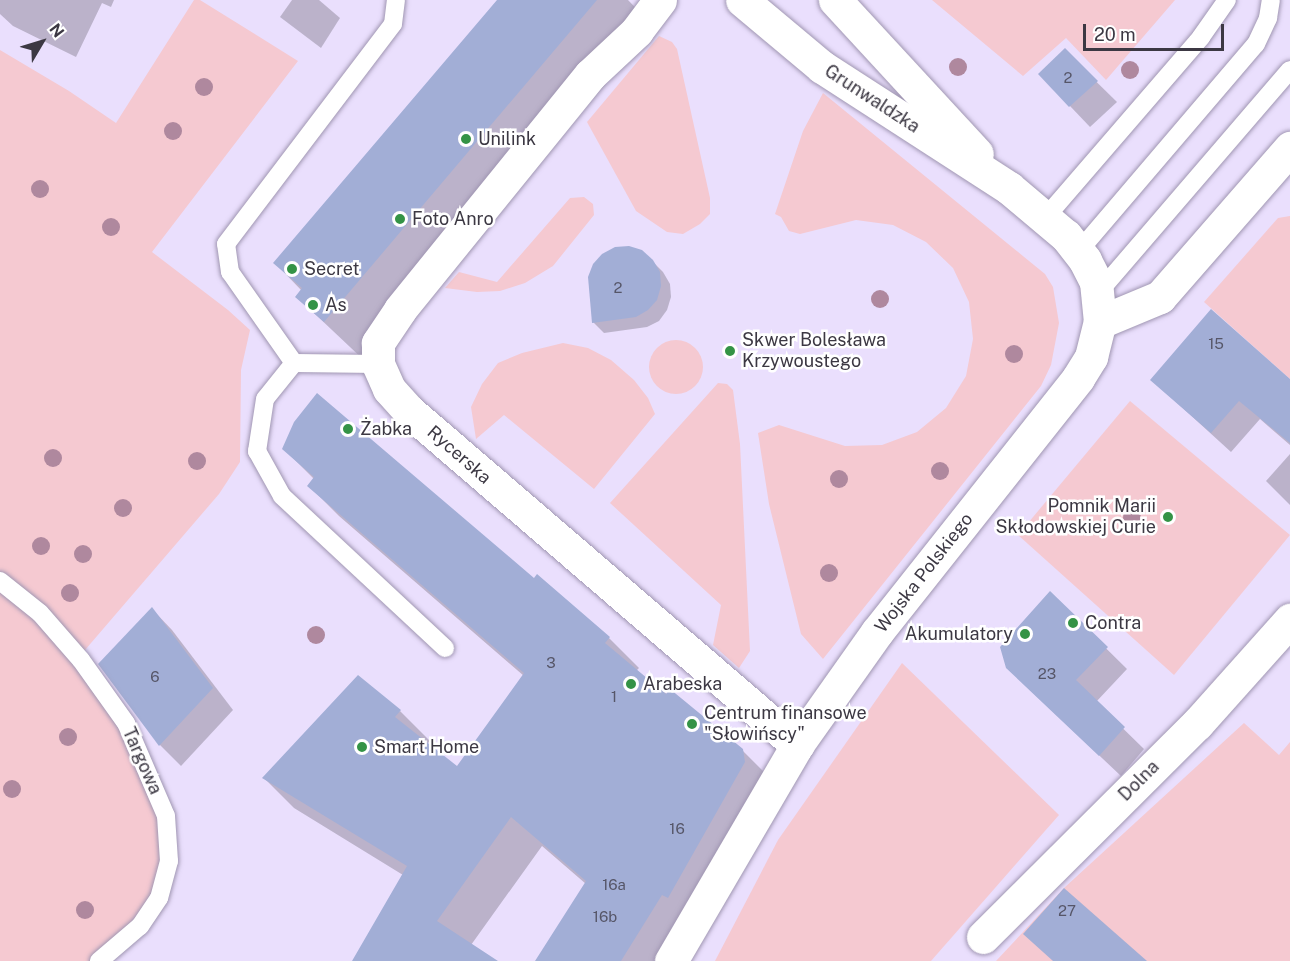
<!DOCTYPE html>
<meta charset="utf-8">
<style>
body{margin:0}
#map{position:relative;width:1290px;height:961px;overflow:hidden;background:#eadffd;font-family:"Public Sans",sans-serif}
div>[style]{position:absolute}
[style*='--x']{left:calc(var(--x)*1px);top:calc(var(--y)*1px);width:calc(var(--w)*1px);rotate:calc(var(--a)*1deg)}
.green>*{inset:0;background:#f5c9d1}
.round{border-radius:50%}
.shadow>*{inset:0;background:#0003}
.building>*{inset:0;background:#a2aed6}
.roads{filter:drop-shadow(0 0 2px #a096b2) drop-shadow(0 0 2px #a096b2)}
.lane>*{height:18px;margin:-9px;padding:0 9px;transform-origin:9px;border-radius:9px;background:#fff}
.street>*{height:33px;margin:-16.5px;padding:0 16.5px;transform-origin:16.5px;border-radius:16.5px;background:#fff}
.secondary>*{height:33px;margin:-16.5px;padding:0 16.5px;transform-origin:16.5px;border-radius:16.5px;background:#fff}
.trees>*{width:18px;height:18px;margin:-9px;border-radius:50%;background:#af889e}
.dots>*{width:16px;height:16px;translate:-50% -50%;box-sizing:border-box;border:3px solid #fff;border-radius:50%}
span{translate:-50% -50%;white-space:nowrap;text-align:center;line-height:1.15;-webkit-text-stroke:5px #fff;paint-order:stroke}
.number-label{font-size:15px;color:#565668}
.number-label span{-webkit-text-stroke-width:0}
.street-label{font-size:18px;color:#3c3843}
.poi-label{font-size:18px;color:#3c3843}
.left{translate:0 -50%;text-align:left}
.right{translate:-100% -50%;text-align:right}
.north{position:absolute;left:12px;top:12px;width:60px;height:60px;-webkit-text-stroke:4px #fff;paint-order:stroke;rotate:52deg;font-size:16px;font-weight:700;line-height:24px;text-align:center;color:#3c3843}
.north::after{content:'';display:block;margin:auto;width:21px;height:27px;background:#3c3843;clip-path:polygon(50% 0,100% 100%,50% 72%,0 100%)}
.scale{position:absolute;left:1083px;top:24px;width:141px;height:27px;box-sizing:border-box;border:3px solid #3c3843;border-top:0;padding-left:8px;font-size:18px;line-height:21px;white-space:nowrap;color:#3c3843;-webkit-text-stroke:4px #fff;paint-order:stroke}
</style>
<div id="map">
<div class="green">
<i style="clip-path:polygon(194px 0,200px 0,298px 61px,152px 252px,228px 310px,250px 330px,241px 370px,240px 462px,219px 494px,79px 657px,126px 723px,166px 816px,159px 898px,99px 961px,0 961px,0 50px,69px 91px,116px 123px)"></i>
<i style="clip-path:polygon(932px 0,1175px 0,1106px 80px,1066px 38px,1023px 76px)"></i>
<i style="clip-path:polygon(659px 36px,672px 42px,677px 49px,710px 198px,710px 214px,700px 224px,683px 234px,667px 232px,636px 211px,587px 122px)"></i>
<i style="clip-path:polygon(823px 93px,1045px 274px,1053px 287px,1059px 323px,1051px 365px,1041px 386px,823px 659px,801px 634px,769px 504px,758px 433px,779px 425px,845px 446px,882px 445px,917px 432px,946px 408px,966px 376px,973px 339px,969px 302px,953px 268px,926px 242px,893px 225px,856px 220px,800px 234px,789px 231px,781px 217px,775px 214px,803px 131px)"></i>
<i style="clip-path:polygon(584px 197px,593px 204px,594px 215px,553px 266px,525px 283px,500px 291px,477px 292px,445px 288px,459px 272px,497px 282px,570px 198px)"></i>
<i style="clip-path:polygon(1290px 216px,1290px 379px,1204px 302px,1278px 218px)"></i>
<i class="round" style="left:649px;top:340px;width:54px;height:54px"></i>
<i style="clip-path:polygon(563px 343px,588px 348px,611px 360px,634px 380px,648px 398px,655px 414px,594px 489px,504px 415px,476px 439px,471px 407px,482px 384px,498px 363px,522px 353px)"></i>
<i style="clip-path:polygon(718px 383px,727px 384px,733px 390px,740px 444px,750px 651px,739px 668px,713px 645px,721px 605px,610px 503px)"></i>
<i style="clip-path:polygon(1130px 401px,1290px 535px,1174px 675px,1018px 535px)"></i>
<i style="clip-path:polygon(902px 663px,1059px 815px,931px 961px,715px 961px,778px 840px)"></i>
<i style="clip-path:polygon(1244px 723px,1279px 755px,1290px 742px,1290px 961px,996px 961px,1064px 888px)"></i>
</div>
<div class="shadow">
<i style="clip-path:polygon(0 0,114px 0,111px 7px,102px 3px,76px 57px,13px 26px,0 14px)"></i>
<i style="clip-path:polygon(292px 0,319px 0,340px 18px,321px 48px,280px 17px)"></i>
<i style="clip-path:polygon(498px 0,628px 0,654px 27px,368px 364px,297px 297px,302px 291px,275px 263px)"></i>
<i style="clip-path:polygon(1065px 51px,1117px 102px,1090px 127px,1070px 106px)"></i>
<i style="clip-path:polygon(652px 261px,663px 272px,670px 284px,671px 297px,667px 310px,659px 321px,647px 327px,604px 333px,593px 322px)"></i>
<i style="clip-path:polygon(1152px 380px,1290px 381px,1290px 445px,1260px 419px,1231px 452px)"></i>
<i style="clip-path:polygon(284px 449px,535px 580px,609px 638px,639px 668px,636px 671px,742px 750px,773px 781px,670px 961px,537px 961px,586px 884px,542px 846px,471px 945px,495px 961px,354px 961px,403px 875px,294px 808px,264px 778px,400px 711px,430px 741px,427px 744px,458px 769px,524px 676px,339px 516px,309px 486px,314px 479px)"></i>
<i style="clip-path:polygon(1290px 454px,1290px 505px,1266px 481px)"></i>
<i style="clip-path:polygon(1050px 593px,1127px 669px,1096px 702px,1144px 749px,1121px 776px,1029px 689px)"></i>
<i style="clip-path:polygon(152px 609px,172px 630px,233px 710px,181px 766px,160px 745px,100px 664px)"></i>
</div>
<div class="building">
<i style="clip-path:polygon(497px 0,597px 0,324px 322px,295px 297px,302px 288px,273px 263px)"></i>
<i style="clip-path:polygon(1065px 48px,1098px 81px,1069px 107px,1038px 74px)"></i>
<i style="clip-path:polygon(629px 246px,642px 250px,653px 260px,660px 272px,661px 286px,657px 300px,648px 310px,636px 317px,592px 323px,588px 277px,593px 264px,602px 254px,615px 247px)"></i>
<i style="clip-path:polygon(1211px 309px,1290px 379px,1290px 443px,1239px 401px,1211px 433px,1150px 380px)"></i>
<i style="clip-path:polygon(317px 393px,534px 578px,537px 574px,610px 637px,605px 643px,666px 694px,670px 689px,743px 749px,745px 762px,668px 898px,662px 895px,621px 961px,535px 961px,586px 881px,511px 817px,437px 921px,498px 961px,352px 961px,407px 866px,262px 778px,358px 675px,401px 710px,395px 717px,457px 766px,524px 673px,307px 486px,314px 477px,282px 449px,294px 422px)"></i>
<i style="clip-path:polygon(1050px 591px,1108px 647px,1076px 680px,1125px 727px,1099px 756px,1006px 668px,1000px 647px)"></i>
<i style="clip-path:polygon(152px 607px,213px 688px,159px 746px,98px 664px)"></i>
<i style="clip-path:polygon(1064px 888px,1147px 961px,1053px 961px,1023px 934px)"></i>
</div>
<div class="roads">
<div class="lane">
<i style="--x:1045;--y:218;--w:239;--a:-49.2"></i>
<i style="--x:1201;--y:37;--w:45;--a:-54.9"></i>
<i style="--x:1079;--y:251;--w:272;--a:-49.5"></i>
<i style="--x:1256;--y:44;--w:29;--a:-65"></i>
<i style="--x:1268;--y:18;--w:18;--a:-81"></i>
<i style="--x:1098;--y:293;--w:294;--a:-49.3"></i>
<i style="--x:294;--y:363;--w:46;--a:128.9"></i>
<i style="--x:265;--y:399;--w:53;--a:98.7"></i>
<i style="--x:257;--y:451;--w:51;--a:60.9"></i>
<i style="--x:282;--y:496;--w:223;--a:43"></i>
<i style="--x:378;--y:364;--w:84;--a:-179.3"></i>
<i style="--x:294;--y:363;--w:111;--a:-125.1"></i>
<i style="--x:230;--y:272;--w:28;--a:-98"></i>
<i style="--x:226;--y:244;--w:276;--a:-52.8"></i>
<i style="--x:393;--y:24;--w:24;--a:-83"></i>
<i style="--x:0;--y:581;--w:51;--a:38.7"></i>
<i style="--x:40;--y:613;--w:62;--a:48.9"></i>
<i style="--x:81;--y:660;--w:77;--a:54.5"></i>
<i style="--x:126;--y:723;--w:101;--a:66.7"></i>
<i style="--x:166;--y:816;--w:45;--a:86.2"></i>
<i style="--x:169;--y:861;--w:38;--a:105"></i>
<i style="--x:159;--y:898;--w:34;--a:124"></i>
<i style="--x:140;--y:926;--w:54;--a:139.5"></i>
</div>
<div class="street">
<i style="--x:660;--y:0;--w:39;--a:127"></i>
<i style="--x:637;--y:31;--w:64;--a:136.9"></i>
<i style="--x:590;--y:75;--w:302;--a:129"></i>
<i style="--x:400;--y:310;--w:40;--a:124"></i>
<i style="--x:378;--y:343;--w:21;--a:90"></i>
<i style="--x:378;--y:364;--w:27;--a:66"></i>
<i style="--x:389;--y:389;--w:31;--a:48"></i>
<i style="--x:410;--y:412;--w:511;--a:40.71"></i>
<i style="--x:1100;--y:322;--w:65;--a:-22.6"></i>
<i style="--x:1160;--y:297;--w:198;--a:-48.9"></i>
<i style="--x:983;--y:937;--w:302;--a:-44.9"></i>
<i style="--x:1197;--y:724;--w:140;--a:-48.2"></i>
</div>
<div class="secondary">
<i style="--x:835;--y:0;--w:209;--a:47.3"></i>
<i style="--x:671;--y:961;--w:250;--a:-59.7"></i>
<i style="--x:797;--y:745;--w:138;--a:-54.7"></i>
<i style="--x:877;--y:632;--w:324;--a:-51.6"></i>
<i style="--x:1078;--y:378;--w:25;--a:-58"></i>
<i style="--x:1091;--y:357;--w:36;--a:-76"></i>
<i style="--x:1100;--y:322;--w:40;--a:-95.7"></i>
<i style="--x:1096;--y:282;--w:25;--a:-117"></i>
<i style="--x:1085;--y:260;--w:31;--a:-128"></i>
<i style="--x:1066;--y:236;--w:75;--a:-139.9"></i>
<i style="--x:1009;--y:188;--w:223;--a:-147.1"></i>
<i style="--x:822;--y:67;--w:104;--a:-140.1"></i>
</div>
</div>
<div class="trees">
<i style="left:958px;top:67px"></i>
<i style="left:1130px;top:70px"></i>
<i style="left:204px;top:87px"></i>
<i style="left:173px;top:131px"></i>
<i style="left:40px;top:189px"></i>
<i style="left:111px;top:227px"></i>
<i style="left:880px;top:299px"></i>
<i style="left:1014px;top:354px"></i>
<i style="left:53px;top:458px"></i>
<i style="left:197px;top:461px"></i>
<i style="left:940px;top:471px"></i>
<i style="left:839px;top:479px"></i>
<i style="left:123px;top:508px"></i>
<i style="left:1132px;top:518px"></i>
<i style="left:41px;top:546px"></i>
<i style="left:83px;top:554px"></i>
<i style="left:829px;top:573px"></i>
<i style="left:70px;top:593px"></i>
<i style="left:316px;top:635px"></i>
<i style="left:68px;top:737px"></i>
<i style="left:12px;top:789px"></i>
<i style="left:85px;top:910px"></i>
</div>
<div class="dots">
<i style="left:466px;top:139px;background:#349346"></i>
<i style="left:400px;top:219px;background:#349346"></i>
<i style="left:292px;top:269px;background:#349346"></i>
<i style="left:313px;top:305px;background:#349346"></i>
<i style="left:730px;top:351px;background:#349346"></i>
<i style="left:348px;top:429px;background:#349346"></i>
<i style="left:1168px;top:517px;background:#349346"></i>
<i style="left:1073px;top:623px;background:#349346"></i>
<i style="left:1025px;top:634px;background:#349346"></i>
<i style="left:631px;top:684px;background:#349346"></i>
<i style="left:692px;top:724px;background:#349346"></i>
<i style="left:362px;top:747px;background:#349346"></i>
</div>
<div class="number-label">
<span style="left:1068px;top:78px">2</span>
<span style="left:618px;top:288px">2</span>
<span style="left:1216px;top:344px">15</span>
<span style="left:551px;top:663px">3</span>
<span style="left:1047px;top:674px">23</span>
<span style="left:155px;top:677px">6</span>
<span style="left:614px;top:697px">1</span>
<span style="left:677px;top:829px">16</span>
<span style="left:614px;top:885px">16a</span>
<span style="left:1067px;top:911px">27</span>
<span style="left:605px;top:917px">16b</span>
</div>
<div class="street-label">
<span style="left:872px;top:99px;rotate:33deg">Grunwaldzka</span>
<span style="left:459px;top:455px;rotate:41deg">Rycerska</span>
<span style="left:924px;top:573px;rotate:-52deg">Wojska Polskiego</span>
<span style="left:142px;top:761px;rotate:66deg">Targowa</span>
<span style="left:1139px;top:781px;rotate:-45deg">Dolna</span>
</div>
<div class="poi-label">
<span class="left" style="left:478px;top:139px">Unilink</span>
<span class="left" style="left:412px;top:219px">Foto Anro</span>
<span class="left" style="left:304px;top:269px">Secret</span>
<span class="left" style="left:325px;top:305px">As</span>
<span class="left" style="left:742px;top:351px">Skwer Bolesława<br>Krzywoustego</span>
<span class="left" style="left:360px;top:429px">Żabka</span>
<span class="right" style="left:1156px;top:517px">Pomnik Marii<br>Skłodowskiej Curie</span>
<span class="left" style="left:1085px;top:623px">Contra</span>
<span class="right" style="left:1013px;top:634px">Akumulatory</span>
<span class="left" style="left:643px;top:684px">Arabeska</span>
<span class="left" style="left:704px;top:724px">Centrum finansowe<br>"Słowińscy"</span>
<span class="left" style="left:374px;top:747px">Smart Home</span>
</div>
<div class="north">N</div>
<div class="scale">20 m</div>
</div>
